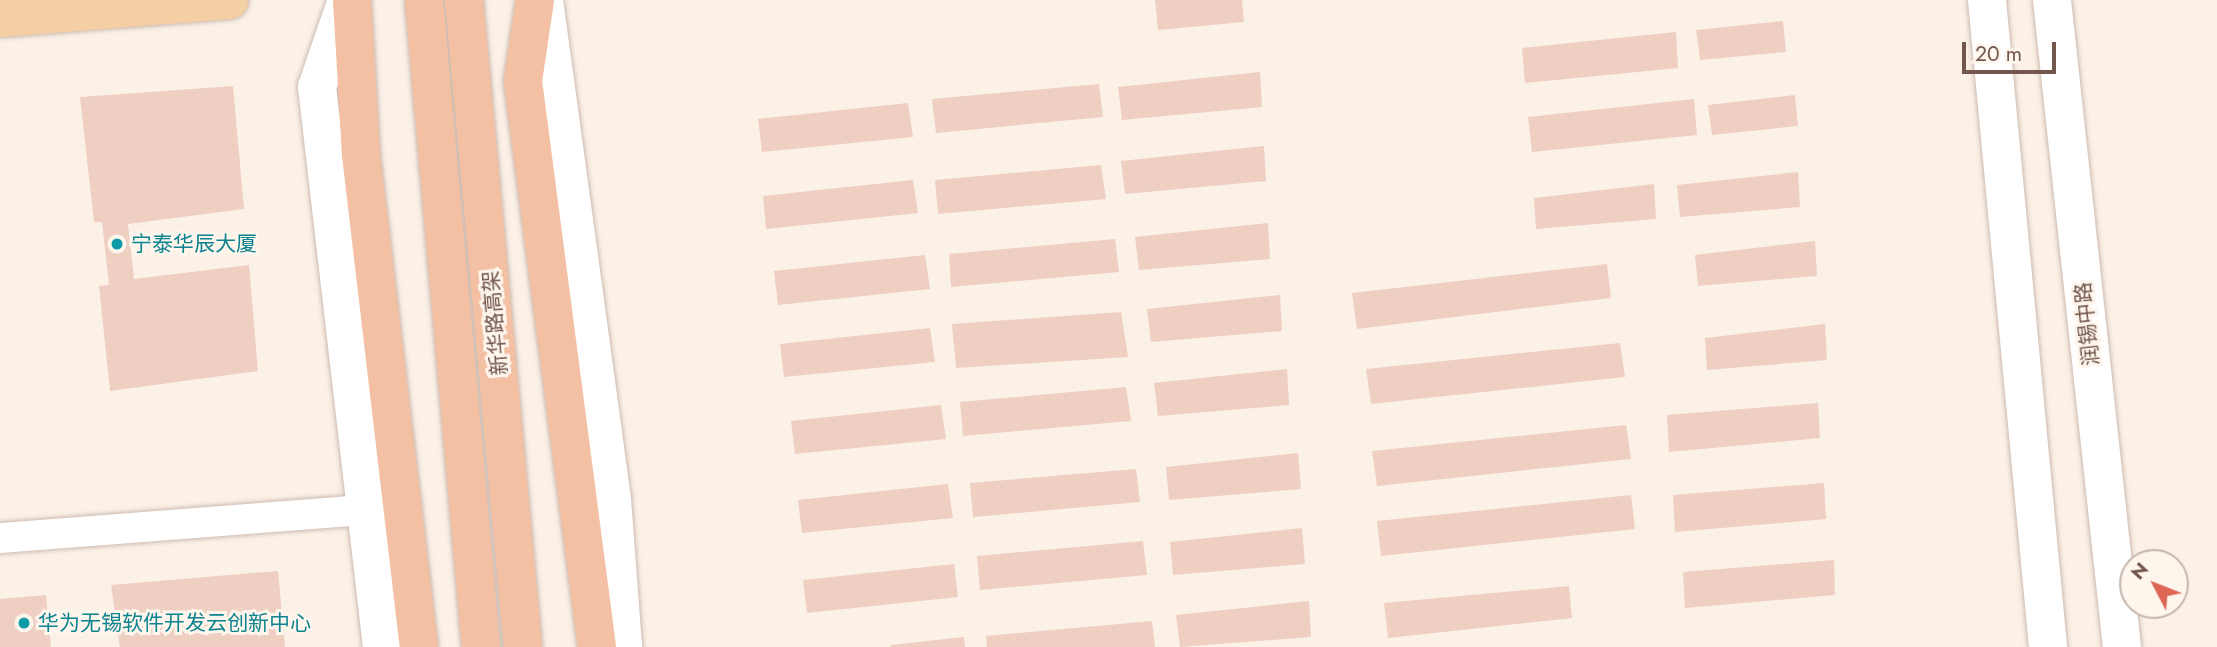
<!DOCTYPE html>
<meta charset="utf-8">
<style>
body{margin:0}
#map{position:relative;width:2217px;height:647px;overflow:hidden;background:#fbf1e7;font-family:Jost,"Noto Sans SC",sans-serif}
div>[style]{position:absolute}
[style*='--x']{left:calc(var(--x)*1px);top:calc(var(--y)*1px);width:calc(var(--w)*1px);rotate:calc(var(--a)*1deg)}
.building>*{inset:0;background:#efcfc1}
.roads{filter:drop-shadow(0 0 2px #cebbb1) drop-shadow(0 0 2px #cebbb1)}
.minor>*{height:30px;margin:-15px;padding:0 15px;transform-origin:15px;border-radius:15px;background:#fff}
.secondary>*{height:38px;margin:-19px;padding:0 19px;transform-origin:19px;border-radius:19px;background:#fff}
.primary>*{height:38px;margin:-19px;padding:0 19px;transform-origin:19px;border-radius:19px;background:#f5cfa4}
.trunk>*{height:38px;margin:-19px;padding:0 19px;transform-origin:19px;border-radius:19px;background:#f3c0a3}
.dots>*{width:19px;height:19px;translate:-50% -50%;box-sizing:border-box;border:4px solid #fef6ed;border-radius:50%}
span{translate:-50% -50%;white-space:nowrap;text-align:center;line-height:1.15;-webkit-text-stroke:6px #fef6ed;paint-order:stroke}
.culture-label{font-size:21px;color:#0d838f}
.left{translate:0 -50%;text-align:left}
.street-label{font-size:21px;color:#73574d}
.north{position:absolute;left:2119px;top:549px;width:70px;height:70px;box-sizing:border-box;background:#fef6ed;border:2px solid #c6b6ad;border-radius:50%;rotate:312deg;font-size:19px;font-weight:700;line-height:28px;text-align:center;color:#73574d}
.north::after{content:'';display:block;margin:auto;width:24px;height:32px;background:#d65;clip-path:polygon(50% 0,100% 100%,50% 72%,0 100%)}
.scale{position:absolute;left:1962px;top:42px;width:94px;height:32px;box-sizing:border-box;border:4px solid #73574d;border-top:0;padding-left:9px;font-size:21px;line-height:24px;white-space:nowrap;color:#73574d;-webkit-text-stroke:5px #fef6ed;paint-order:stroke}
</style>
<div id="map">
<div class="building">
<i style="clip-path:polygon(1155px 0,1242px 0,1244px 22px,1158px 30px)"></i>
<i style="clip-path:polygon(1783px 21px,1786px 52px,1700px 60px,1696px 30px)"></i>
<i style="clip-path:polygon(1676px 32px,1678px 68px,1525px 83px,1522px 48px)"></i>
<i style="clip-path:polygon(1260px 72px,1262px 107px,1122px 120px,1118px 87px)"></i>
<i style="clip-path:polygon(1099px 84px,1103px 117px,936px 133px,932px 99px)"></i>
<i style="clip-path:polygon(233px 86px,244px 209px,128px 224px,134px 279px,249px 265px,258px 371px,110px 391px,99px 286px,109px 285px,102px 222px,94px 222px,80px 97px)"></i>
<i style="clip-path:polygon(1795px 95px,1798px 126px,1712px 135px,1708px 105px)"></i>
<i style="clip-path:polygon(1694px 99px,1697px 135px,1532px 152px,1528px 117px)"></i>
<i style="clip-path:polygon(908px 103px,913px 137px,762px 152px,758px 119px)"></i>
<i style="clip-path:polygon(1264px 146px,1266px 181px,1125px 194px,1121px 161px)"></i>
<i style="clip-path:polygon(1101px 165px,1106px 199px,938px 214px,935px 180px)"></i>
<i style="clip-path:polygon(1798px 172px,1800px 207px,1680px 217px,1677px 185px)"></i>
<i style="clip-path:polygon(913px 180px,918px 213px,766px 229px,763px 196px)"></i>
<i style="clip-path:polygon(1654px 184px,1656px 219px,1536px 229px,1534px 198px)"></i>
<i style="clip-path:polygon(1268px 223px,1270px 259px,1139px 270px,1135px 237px)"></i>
<i style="clip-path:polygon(1115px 239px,1119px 272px,951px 287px,949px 254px)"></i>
<i style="clip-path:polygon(1815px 241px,1817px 276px,1698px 286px,1695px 255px)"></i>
<i style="clip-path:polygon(925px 255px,930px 289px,778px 305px,774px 271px)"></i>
<i style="clip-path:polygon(1607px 264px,1611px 298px,1357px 329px,1352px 293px)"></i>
<i style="clip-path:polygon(1280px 295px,1282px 331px,1151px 342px,1147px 309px)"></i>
<i style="clip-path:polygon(1121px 312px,1128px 357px,956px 368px,952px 324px)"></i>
<i style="clip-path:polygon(1825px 324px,1827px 360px,1707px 370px,1705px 338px)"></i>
<i style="clip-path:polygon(930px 328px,935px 362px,784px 377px,780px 344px)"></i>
<i style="clip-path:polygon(1620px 343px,1625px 377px,1371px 404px,1366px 369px)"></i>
<i style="clip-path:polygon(1287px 369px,1289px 405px,1158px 416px,1154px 383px)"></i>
<i style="clip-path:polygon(1126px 387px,1131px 421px,963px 436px,960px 402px)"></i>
<i style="clip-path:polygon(1818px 403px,1820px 438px,1669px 452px,1667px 415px)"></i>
<i style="clip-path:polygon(941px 405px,946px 439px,795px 454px,791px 421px)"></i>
<i style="clip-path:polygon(1626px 425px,1631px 459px,1377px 486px,1372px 451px)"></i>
<i style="clip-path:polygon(1298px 453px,1301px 489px,1169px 500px,1166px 467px)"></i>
<i style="clip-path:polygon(1136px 469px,1140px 502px,973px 517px,970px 483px)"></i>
<i style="clip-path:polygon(1824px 483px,1826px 519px,1675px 532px,1673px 495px)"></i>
<i style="clip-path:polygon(948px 484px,953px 518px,802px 533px,798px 500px)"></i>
<i style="clip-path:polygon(1631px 495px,1635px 529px,1381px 556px,1377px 521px)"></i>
<i style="clip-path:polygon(1302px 528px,1305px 564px,1173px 575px,1170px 542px)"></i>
<i style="clip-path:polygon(1143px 541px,1147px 575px,980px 590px,977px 556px)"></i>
<i style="clip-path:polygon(1834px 560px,1835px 595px,1685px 608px,1683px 572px)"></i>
<i style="clip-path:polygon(954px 564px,958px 597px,807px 613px,803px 580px)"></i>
<i style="clip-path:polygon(278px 571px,285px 647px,120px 647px,111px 585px)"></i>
<i style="clip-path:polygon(1569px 586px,1572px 618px,1388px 638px,1384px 603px)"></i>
<i style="clip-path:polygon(46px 595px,51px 647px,0 647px,0 599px)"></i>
<i style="clip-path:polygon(1309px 601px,1311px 637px,1180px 647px,1176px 615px)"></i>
<i style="clip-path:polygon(1152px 621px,1155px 647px,987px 647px,986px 636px)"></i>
<i style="clip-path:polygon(964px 637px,965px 647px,891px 647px,891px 645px)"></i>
</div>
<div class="roads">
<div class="minor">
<i style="--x:0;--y:538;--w:366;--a:-4.4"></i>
</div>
<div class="secondary">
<i style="--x:347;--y:0;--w:92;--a:109"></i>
<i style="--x:317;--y:87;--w:564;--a:83.38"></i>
<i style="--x:544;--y:0;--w:504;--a:82.24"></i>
<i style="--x:612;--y:499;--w:148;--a:85.7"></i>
<i style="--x:1987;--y:0;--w:650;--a:84.61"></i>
<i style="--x:2052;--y:0;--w:651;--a:83.83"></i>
</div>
<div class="primary">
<i style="--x:0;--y:18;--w:230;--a:-4.5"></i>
</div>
<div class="trunk">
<i style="--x:352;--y:0;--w:155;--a:86.7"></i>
<i style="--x:361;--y:155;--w:495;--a:83.3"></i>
<i style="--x:424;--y:0;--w:650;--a:84.97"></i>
<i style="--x:464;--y:0;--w:650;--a:84.79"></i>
<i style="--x:535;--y:0;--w:82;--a:98.4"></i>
<i style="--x:523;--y:81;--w:571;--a:82.55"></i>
</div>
</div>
<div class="dots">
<i style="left:117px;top:244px;background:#0f9aa8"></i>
<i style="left:24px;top:623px;background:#0f9aa8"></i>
</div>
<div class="culture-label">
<span class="left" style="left:131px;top:244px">宁泰华辰大厦</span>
<span class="left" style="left:38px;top:623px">华为无锡软件开发云创新中心</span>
</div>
<div class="street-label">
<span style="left:495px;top:323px;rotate:-95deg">新华路高架</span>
<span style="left:2087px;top:324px;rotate:-96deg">润锡中路</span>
</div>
<div class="north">N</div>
<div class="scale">20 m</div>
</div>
